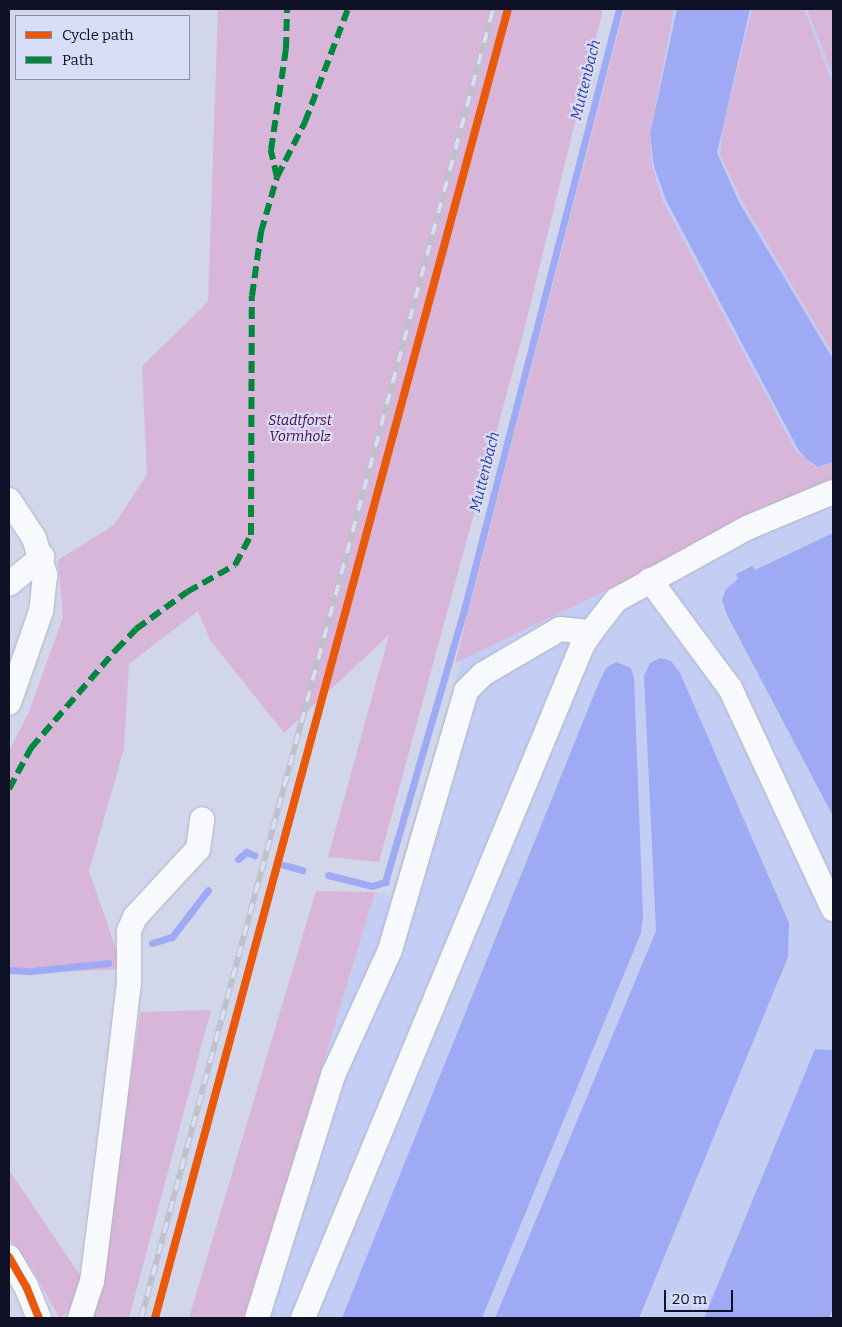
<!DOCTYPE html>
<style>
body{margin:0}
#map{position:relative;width:842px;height:1327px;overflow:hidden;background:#d2d6ea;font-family:Bitter,serif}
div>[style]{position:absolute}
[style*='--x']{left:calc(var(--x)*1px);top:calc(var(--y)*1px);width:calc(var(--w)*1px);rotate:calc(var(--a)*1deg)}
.built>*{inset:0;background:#c4cdf3}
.green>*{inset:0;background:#d7b6da}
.water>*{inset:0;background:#9eabf4}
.stream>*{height:7px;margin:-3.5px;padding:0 3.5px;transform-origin:3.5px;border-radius:3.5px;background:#9eabf4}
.roads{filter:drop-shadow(0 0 1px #aeb3c7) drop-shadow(0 0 1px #aeb3c7)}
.minor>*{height:24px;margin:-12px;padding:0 12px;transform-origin:12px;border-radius:12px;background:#f8f9fc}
.rail>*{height:5.5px;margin-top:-2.75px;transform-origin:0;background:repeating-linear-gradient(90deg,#d8def7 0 11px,#bfc1c7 0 22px);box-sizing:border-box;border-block:1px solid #bfc1c7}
.quiet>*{height:6px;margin-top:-3px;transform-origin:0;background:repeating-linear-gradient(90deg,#00873e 0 12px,transparent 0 18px)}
.cycleway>*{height:8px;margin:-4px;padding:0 4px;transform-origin:4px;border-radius:4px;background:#e8590c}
span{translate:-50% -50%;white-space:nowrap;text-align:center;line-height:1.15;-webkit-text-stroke:4px #d8def7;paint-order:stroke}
.park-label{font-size:14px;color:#520049;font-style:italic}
.water-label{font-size:15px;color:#3338a5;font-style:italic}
.frame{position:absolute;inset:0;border:10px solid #0e1126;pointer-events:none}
.legend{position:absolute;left:15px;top:15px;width:175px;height:65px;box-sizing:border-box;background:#d8def7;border:1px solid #878ca3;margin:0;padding:6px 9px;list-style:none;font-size:15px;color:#0e1126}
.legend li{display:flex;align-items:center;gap:10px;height:25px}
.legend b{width:25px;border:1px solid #878ca3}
.scale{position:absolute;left:664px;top:1290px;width:69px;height:22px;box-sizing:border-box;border:2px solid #0e1126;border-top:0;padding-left:6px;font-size:15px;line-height:18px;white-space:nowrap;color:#0e1126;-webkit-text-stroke:4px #d8def7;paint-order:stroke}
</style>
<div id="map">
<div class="built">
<i style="clip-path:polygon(630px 9px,833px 9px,833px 1318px,246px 1318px,375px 892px,391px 896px,487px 575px)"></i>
</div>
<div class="green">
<i style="clip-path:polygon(218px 9px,603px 9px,523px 334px,379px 862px,328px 857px,389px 635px,284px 733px,210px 640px,198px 611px,129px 664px,124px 749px,89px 871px,123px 969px,9px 974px,9px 751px,29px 712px,63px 617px,58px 560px,114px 525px,147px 474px,142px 366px,208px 302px)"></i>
<i style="clip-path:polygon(624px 9px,674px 9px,650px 134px,652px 166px,662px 200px,796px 451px,816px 468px,833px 463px,833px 482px,455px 663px)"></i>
<i style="clip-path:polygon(752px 9px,804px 9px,833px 84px,833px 354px,742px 201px,720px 155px,723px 128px)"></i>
<i style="clip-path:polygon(807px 9px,833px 9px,833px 75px)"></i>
<i style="clip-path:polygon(316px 891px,375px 892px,246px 1318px,189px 1318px)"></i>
<i style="clip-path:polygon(211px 1010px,129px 1318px,93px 1318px,100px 1295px,140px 1012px)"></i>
<i style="clip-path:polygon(9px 1170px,82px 1278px,70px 1311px,59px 1318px,33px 1270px,9px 1239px)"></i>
</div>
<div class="water">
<i style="clip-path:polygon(677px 9px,750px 9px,717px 153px,739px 202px,833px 359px,833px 462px,818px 467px,806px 459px,798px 449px,666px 200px,654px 166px,650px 134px)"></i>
<i style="clip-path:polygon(833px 533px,833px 816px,727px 615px,722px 600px,726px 589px,738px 579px,736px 574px,752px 566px,755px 570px)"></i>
<i style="clip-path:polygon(660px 658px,671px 661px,680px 673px,789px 923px,788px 957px,639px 1318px,495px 1318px,656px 931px,644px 676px,650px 663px)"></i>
<i style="clip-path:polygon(616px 662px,631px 668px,634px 678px,643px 916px,641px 933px,482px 1318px,342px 1318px,597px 687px,606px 668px)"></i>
<i style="clip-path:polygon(815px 1049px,833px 1050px,833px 1308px,829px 1318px,704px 1318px)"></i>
</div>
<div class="stream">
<i style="--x:238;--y:859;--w:11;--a:-41"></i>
<i style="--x:246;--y:852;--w:9;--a:21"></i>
<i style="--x:284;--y:865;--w:19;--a:16"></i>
<i style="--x:328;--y:875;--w:45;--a:14"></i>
<i style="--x:372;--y:886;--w:14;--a:-17"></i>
<i style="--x:385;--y:882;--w:287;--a:-73.8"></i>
<i style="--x:465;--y:606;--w:617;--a:-75.54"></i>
<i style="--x:152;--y:943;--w:21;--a:-17"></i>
<i style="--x:172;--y:937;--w:59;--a:-52.5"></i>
<i style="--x:9;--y:970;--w:22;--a:3"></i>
<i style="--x:31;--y:971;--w:78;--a:-5.9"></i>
</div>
<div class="roads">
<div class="minor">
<i style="--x:9;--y:500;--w:45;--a:56.7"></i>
<i style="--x:34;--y:538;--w:39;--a:73"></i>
<i style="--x:45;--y:575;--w:36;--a:96"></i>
<i style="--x:41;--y:611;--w:97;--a:109.2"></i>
<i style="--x:650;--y:580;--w:134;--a:53.5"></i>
<i style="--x:730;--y:688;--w:244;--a:65"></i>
<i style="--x:9;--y:584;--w:43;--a:-39.3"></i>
<i style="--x:9;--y:1257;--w:34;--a:60"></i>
<i style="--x:26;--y:1286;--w:35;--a:68"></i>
<i style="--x:80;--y:1318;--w:38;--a:-72"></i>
<i style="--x:92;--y:1282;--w:183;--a:-82.8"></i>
<i style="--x:115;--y:1100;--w:119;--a:-83.2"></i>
<i style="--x:129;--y:982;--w:51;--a:-90"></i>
<i style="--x:129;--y:931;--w:15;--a:-67"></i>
<i style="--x:135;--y:917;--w:93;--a:-47.2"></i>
<i style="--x:198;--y:849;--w:30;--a:-82"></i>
<i style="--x:257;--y:1318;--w:257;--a:-72.6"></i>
<i style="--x:334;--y:1073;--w:135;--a:-65.5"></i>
<i style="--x:390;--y:950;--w:270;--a:-73.6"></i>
<i style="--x:466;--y:691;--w:24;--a:-45"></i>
<i style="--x:483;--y:674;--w:89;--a:-30.3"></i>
<i style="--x:560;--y:629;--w:31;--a:6"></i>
<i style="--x:303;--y:1318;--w:728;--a:-67.45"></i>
<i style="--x:582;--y:646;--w:17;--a:-57"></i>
<i style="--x:591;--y:632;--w:41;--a:-52"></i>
<i style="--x:616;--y:600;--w:152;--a:-28.8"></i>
<i style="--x:749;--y:527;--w:91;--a:-22.6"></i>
</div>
</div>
<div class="rail">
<i style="--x:141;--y:1318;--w:1356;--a:-74.95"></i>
</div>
<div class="quiet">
<i style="--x:277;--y:177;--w:28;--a:-103"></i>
<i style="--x:271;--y:150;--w:102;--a:-81.6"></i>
<i style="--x:286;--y:49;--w:40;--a:-88.6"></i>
<i style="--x:9;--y:789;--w:47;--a:-61.8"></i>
<i style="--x:31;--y:748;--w:130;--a:-49.1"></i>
<i style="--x:116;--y:650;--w:29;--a:-46"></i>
<i style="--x:136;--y:629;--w:63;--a:-36"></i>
<i style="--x:187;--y:592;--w:55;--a:-29.4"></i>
<i style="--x:235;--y:565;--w:34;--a:-62"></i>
<i style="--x:251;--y:535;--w:239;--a:-89.8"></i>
<i style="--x:252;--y:296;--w:65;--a:-82"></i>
<i style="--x:261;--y:232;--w:57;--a:-73.8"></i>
<i style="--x:277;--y:177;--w:62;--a:-63"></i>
<i style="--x:305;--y:122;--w:121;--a:-69.2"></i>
</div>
<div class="cycleway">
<i style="--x:9;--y:1257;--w:34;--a:60"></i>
<i style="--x:26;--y:1286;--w:35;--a:68"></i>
<i style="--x:155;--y:1318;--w:1356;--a:-74.91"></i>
</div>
<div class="park-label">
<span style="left:300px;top:429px">Stadtforst<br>Vormholz</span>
</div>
<div class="water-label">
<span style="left:586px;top:80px;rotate:-76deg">Muttenbach</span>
<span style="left:485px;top:472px;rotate:-76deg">Muttenbach</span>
</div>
<div class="frame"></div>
<ul class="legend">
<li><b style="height:6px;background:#e8590c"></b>Cycle path</li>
<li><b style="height:6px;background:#00873e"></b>Path</li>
</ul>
<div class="scale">20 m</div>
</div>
